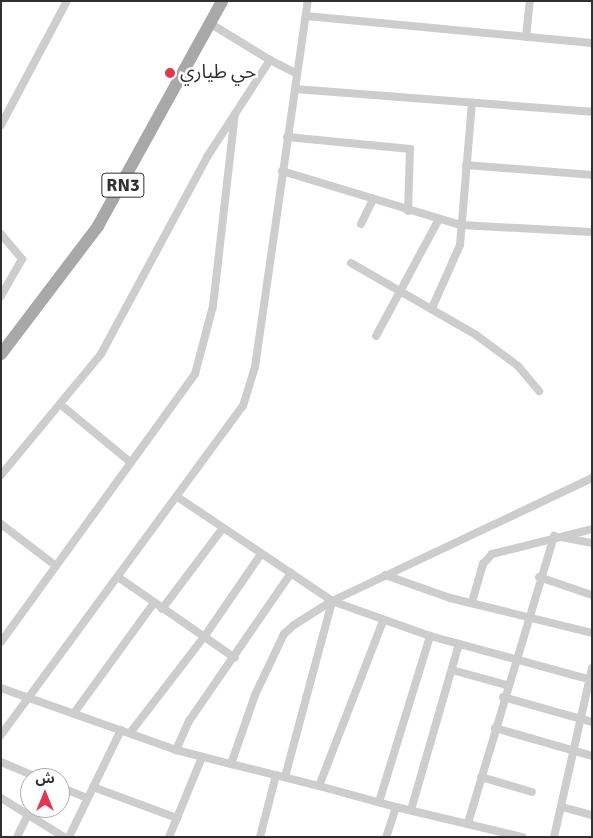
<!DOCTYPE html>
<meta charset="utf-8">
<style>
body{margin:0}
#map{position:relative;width:593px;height:838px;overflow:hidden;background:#fff;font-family:Signika,"Noto Sans Arabic",sans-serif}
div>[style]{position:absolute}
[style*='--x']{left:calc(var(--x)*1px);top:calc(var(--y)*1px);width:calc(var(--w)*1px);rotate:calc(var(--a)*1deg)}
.minor>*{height:8px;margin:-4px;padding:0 4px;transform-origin:4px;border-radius:4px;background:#cdcdcd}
.primary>*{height:12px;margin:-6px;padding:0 6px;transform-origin:6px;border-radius:6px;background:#a8a8a8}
.dots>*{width:14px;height:14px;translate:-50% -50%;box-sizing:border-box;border:2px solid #fff;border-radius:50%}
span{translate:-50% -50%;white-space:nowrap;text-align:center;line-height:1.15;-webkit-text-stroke:5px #fff;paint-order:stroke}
.shield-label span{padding:1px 4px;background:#fff;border:1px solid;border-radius:4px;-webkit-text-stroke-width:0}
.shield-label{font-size:18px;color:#303030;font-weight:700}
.poi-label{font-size:19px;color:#303030}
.left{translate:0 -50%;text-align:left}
.frame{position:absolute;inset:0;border:2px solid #303030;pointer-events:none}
.north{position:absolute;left:20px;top:768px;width:50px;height:50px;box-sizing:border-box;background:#fff;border:1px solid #acacac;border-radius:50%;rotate:0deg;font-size:14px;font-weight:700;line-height:20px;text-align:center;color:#303030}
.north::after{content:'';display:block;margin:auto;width:18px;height:22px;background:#e23651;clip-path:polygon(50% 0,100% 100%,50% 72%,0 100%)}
</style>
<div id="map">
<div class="minor">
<i style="--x:306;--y:16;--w:287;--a:5.4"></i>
<i style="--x:211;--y:24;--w:69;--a:31.4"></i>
<i style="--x:526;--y:37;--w:36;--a:-84"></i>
<i style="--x:295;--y:89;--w:298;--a:4.4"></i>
<i style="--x:1;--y:125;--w:140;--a:-62"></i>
<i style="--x:287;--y:137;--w:124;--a:5.6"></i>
<i style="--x:410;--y:149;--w:62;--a:91.8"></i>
<i style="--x:466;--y:165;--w:126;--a:4.5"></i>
<i style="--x:282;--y:171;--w:187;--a:16.8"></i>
<i style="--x:461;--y:225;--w:131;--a:3.1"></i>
<i style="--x:361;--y:224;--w:25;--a:-64"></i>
<i style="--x:1;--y:234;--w:33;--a:50"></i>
<i style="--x:22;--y:259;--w:43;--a:119.6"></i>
<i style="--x:351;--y:263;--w:144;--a:29.9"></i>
<i style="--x:476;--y:335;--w:52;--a:36.4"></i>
<i style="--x:518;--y:366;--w:33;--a:50"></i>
<i style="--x:432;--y:308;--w:69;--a:-66"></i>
<i style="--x:460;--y:245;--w:143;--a:-85.2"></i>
<i style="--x:376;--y:336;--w:133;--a:-61.7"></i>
<i style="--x:60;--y:404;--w:91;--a:39.6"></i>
<i style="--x:1;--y:475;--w:157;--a:-50.4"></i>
<i style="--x:101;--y:354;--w:224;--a:-61.7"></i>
<i style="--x:207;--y:157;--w:116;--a:-57"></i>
<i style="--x:270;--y:60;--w:30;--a:27"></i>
<i style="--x:179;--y:498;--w:184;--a:33.9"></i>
<i style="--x:332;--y:601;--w:104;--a:19.7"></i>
<i style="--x:430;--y:636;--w:168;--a:15.2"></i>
<i style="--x:1;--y:524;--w:69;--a:37.4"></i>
<i style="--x:561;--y:537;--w:32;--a:11"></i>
<i style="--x:385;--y:575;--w:69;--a:19.5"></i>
<i style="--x:450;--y:598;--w:146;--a:13.8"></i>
<i style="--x:118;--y:577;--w:142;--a:34.7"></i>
<i style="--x:539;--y:577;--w:56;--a:18.8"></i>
<i style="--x:472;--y:602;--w:40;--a:-74"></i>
<i style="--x:483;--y:564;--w:13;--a:-48"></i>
<i style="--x:492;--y:554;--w:103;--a:-14"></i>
<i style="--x:162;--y:609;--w:100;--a:-53.1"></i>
<i style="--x:1;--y:642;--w:331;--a:-54.1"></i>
<i style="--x:195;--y:374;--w:70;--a:-75.2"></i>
<i style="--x:213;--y:306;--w:193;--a:-83.5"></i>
<i style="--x:452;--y:670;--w:57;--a:15.3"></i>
<i style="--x:1;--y:688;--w:186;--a:19.5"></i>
<i style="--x:176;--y:750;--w:57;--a:14.3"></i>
<i style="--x:231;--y:764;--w:73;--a:-70.8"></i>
<i style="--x:255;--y:695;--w:68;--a:-64.6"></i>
<i style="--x:284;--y:634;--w:13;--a:-42"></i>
<i style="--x:294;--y:625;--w:45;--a:-32.3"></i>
<i style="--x:332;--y:601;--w:288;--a:-25.3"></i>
<i style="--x:503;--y:697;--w:92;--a:15.7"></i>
<i style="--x:74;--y:713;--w:136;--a:-54"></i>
<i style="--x:495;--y:728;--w:101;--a:16.1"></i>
<i style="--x:130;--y:733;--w:121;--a:-52.4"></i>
<i style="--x:204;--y:637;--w:101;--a:-55.5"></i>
<i style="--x:1;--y:735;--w:408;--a:-53.7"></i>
<i style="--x:243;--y:406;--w:41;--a:-72.9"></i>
<i style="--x:255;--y:367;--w:370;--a:-81.8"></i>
<i style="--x:176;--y:750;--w:32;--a:-66"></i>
<i style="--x:189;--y:721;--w:180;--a:-55.4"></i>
<i style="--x:1;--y:762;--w:41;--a:22.8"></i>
<i style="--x:231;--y:764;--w:91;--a:14"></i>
<i style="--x:319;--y:786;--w:177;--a:-68.8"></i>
<i style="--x:285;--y:777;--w:182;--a:-75"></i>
<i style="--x:481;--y:777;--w:53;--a:16.4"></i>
<i style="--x:319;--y:786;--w:80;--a:15.3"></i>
<i style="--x:396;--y:807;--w:32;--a:108"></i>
<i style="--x:60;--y:787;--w:29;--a:22"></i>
<i style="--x:93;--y:787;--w:90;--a:20.3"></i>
<i style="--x:177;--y:818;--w:21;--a:113"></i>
<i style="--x:1;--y:798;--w:74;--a:31.8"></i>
<i style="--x:379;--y:802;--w:174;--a:-72.9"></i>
<i style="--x:396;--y:807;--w:130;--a:13.4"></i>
<i style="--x:562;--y:807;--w:31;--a:15"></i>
<i style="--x:411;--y:810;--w:173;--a:-73.9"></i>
<i style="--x:177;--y:818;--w:66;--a:-67.7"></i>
<i style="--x:468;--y:823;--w:300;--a:-73.3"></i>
<i style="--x:17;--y:837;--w:25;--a:-64"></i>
<i style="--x:69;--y:837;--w:119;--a:-64.1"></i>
<i style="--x:260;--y:837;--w:64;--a:-75.5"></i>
<i style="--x:554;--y:837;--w:173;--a:-77.3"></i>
</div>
<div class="primary">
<i style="--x:1;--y:354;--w:161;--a:-52.8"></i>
<i style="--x:98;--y:226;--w:257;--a:-61.1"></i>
</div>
<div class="dots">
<i style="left:170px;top:73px;background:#e23651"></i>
</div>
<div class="shield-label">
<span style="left:123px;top:185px">RN3</span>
</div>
<div class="poi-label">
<span class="left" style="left:180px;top:73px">حي طياري</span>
</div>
<div class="frame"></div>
<div class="north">ش</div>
</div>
